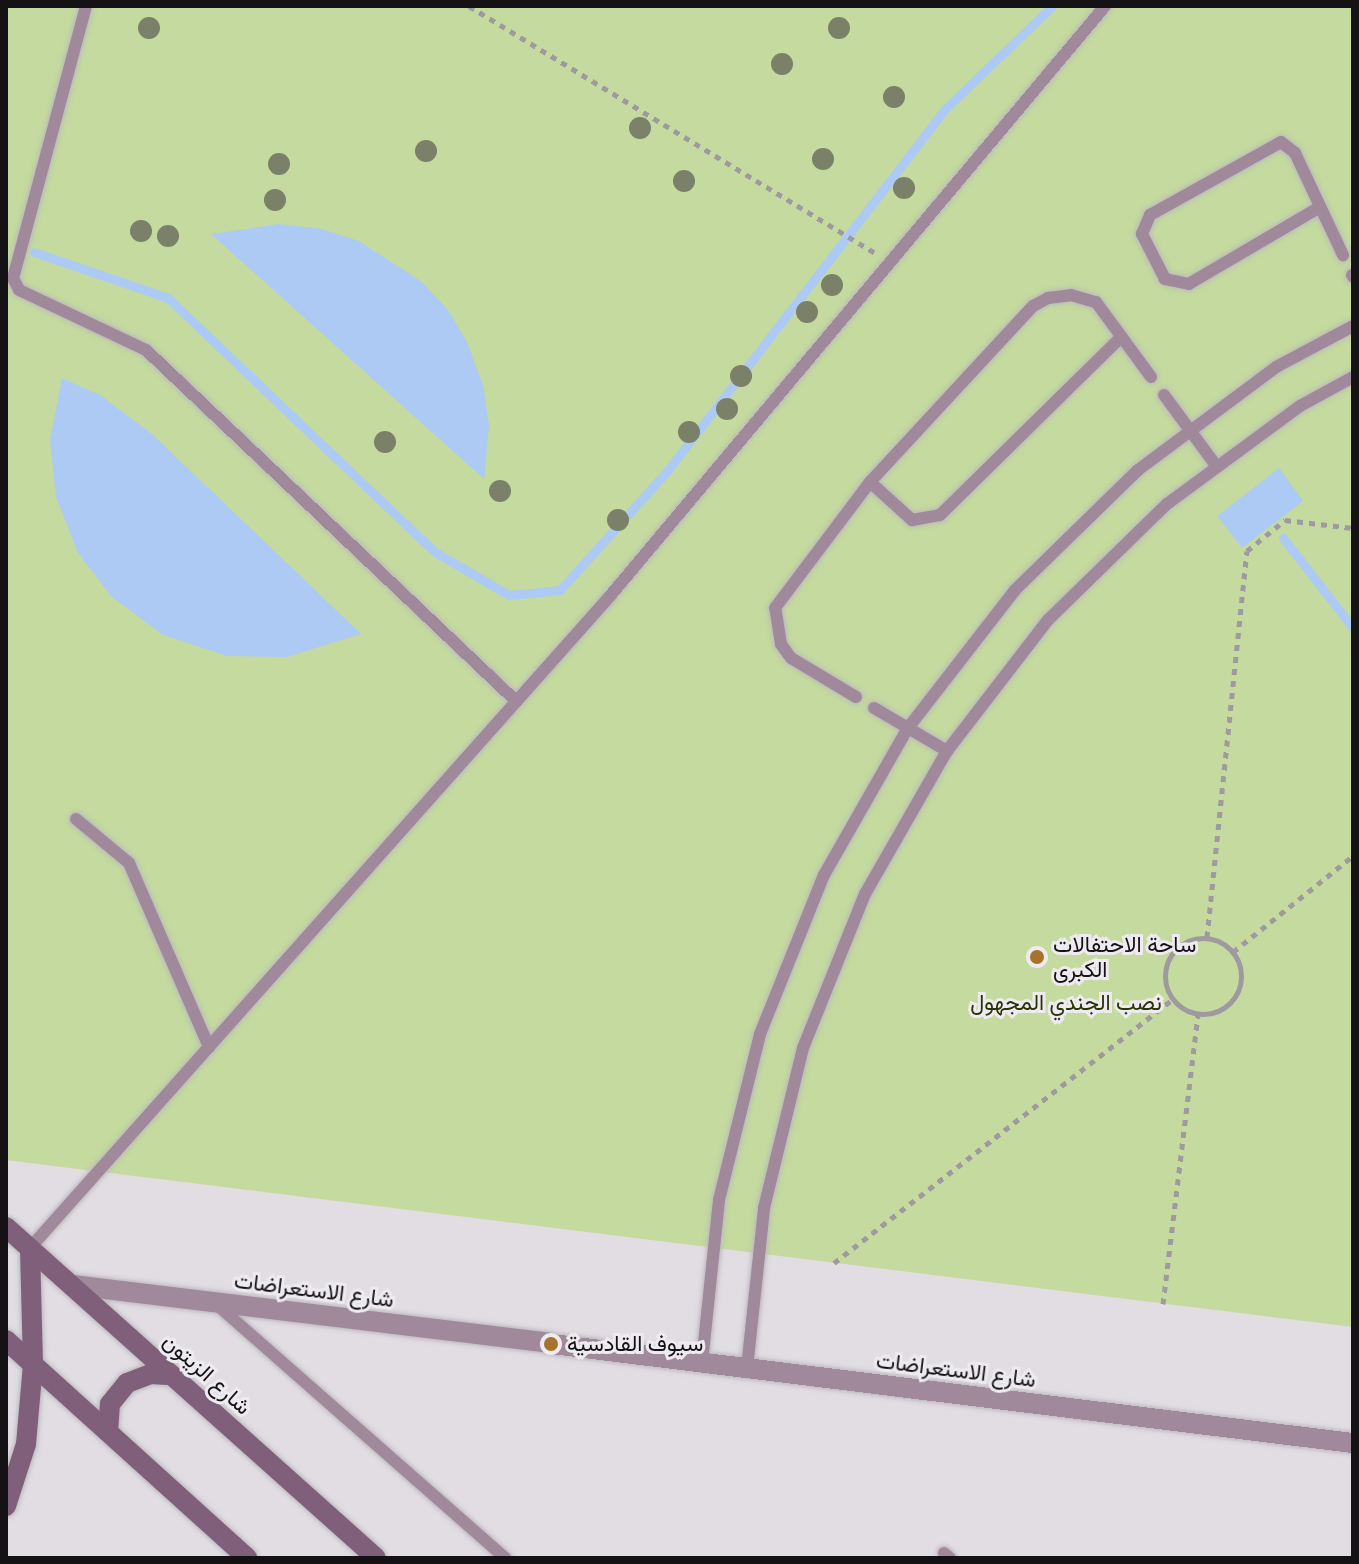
<!DOCTYPE html>
<meta charset="utf-8">
<style>
body{margin:0}
#map{position:relative;width:1359px;height:1564px;overflow:hidden;background:#e1dde3;font-family:Roboto,Vazirmatn,sans-serif}
div>[style]{position:absolute}
[style*='--x']{left:calc(var(--x)*1px);top:calc(var(--y)*1px);width:calc(var(--w)*1px);rotate:calc(var(--a)*1deg)}
.green>*{inset:0;background:#c4da9e}
.water>*{inset:0;background:#adcaf5}
.stream>*{height:9px;margin:-4.5px;padding:0 4.5px;transform-origin:4.5px;border-radius:4.5px;background:#adcaf5}
.path>*{height:5px;margin-top:-2.5px;transform-origin:0;background:repeating-linear-gradient(90deg,#9e9a9f 0 6px,transparent 0 12px)}
.path>.ring{margin:-2.5px;padding:0;box-sizing:content-box;background:none;border:5px solid #9e9a9f;border-radius:50%}
.roads{filter:drop-shadow(0 0 2px #bcb8be) drop-shadow(0 0 2px #bcb8be)}
.service>*{height:12px;margin:-6px;padding:0 6px;transform-origin:6px;border-radius:6px;background:#a0899b}
.minor>*{height:20px;margin:-10px;padding:0 10px;transform-origin:10px;border-radius:10px;background:#a0899b}
.secondary>*{height:20px;margin:-10px;padding:0 10px;transform-origin:10px;border-radius:10px;background:#805f7b}
.trees>*{width:22px;height:22px;margin:-11px;border-radius:50%;background:#7b8069}
.dots>*{width:22px;height:22px;translate:-50% -50%;box-sizing:border-box;border:4px solid #eeebf0;border-radius:50%}
span{translate:-50% -50%;white-space:nowrap;text-align:center;line-height:1.15;-webkit-text-stroke:6px #eeebf0;paint-order:stroke}
.poi-label{font-size:22px;color:#141214}
.left{translate:0 -50%;text-align:left}
.park-label{font-size:22px;color:#273406}
.street-label{font-size:22px;color:#141214}
.frame{position:absolute;inset:0;border:8px solid #141214;pointer-events:none}
</style>
<div id="map">
<div class="green">
<i style="clip-path:polygon(6px 6px,1353px 6px,1353px 1327px,6px 1160px)"></i>
</div>
<div class="water">
<i style="clip-path:polygon(279px 224px,322px 229px,359px 241px,422px 282px,448px 310px,467px 342px,483px 385px,489px 425px,484px 479px,211px 234px)"></i>
<i style="clip-path:polygon(62px 378px,100px 395px,152px 434px,361px 634px,287px 657px,227px 656px,163px 635px,112px 597px,78px 553px,56px 497px,50px 440px)"></i>
<i style="clip-path:polygon(1279px 468px,1303px 501px,1242px 548px,1217px 516px)"></i>
</div>
<div class="stream">
<i style="--x:34;--y:252;--w:142;--a:18.9"></i>
<i style="--x:168;--y:298;--w:369;--a:43.6"></i>
<i style="--x:435;--y:552;--w:86;--a:30.2"></i>
<i style="--x:509;--y:595;--w:51;--a:-5.6"></i>
<i style="--x:560;--y:590;--w:161;--a:-48"></i>
<i style="--x:668;--y:470;--w:454;--a:-52.5"></i>
<i style="--x:944;--y:110;--w:150;--a:-43.9"></i>
<i style="--x:1283;--y:538;--w:114;--a:52.1"></i>
</div>
<div class="path">
<i style="--x:469;--y:6;--w:475;--a:31.3"></i>
<i style="--x:1207;--y:937;--w:388;--a:-84.1"></i>
<i style="--x:1247;--y:551;--w:49;--a:-39.2"></i>
<i style="--x:1285;--y:520;--w:68;--a:6.7"></i>
<i class="ring" style="left:1165px;top:938px;width:71px;height:71px"></i>
<i style="--x:1233;--y:952;--w:154;--a:-38.7"></i>
<i style="--x:834;--y:1263;--w:428;--a:-37.9"></i>
<i style="--x:1163;--y:1304;--w:292;--a:-83.1"></i>
</div>
<div class="roads">
<div class="service">
<i style="--x:86;--y:6;--w:282;--a:105"></i>
<i style="--x:13;--y:278;--w:13;--a:63"></i>
<i style="--x:19;--y:290;--w:140;--a:25.3"></i>
<i style="--x:146;--y:350;--w:510;--a:43.49"></i>
<i style="--x:1320;--y:207;--w:152;--a:149.6"></i>
<i style="--x:1189;--y:284;--w:25;--a:-168"></i>
<i style="--x:1165;--y:279;--w:51;--a:-117.1"></i>
<i style="--x:1142;--y:234;--w:21;--a:-67"></i>
<i style="--x:1150;--y:215;--w:150;--a:-29.1"></i>
<i style="--x:1281;--y:142;--w:18;--a:38"></i>
<i style="--x:1295;--y:153;--w:113;--a:64.8"></i>
<i style="--x:1352;--y:275;--w:2;--a:63"></i>
<i style="--x:1164;--y:395;--w:89;--a:53.6"></i>
<i style="--x:870;--y:482;--w:57;--a:42.1"></i>
<i style="--x:912;--y:520;--w:28;--a:-10"></i>
<i style="--x:940;--y:515;--w:254;--a:-44.5"></i>
<i style="--x:856;--y:697;--w:76;--a:-149"></i>
<i style="--x:791;--y:658;--w:17;--a:-126"></i>
<i style="--x:781;--y:644;--w:36;--a:-99"></i>
<i style="--x:775;--y:608;--w:158;--a:-53"></i>
<i style="--x:870;--y:482;--w:240;--a:-47.2"></i>
<i style="--x:1033;--y:306;--w:17;--a:-28"></i>
<i style="--x:1048;--y:298;--w:23;--a:-7"></i>
<i style="--x:1071;--y:295;--w:26;--a:16"></i>
<i style="--x:1096;--y:302;--w:93;--a:53.7"></i>
<i style="--x:874;--y:708;--w:85;--a:30.5"></i>
<i style="--x:76;--y:819;--w:69;--a:39.7"></i>
<i style="--x:129;--y:863;--w:201;--a:66.5"></i>
<i style="--x:30;--y:1248;--w:873;--a:-48.34"></i>
<i style="--x:610;--y:596;--w:770;--a:-50"></i>
<i style="--x:216;--y:1304;--w:385;--a:41.3"></i>
<i style="--x:702;--y:1362;--w:163;--a:-84"></i>
<i style="--x:719;--y:1200;--w:171;--a:-76.1"></i>
<i style="--x:760;--y:1034;--w:171;--a:-68.1"></i>
<i style="--x:824;--y:875;--w:169;--a:-60.3"></i>
<i style="--x:908;--y:728;--w:175;--a:-52.2"></i>
<i style="--x:1015;--y:590;--w:172;--a:-44.3"></i>
<i style="--x:1138;--y:470;--w:172;--a:-36.7"></i>
<i style="--x:1276;--y:367;--w:87;--a:-28"></i>
<i style="--x:747;--y:1368;--w:161;--a:-83.9"></i>
<i style="--x:764;--y:1208;--w:165;--a:-76.3"></i>
<i style="--x:803;--y:1048;--w:166;--a:-68.1"></i>
<i style="--x:865;--y:894;--w:165;--a:-60.2"></i>
<i style="--x:947;--y:751;--w:165;--a:-52.4"></i>
<i style="--x:1048;--y:620;--w:166;--a:-44.3"></i>
<i style="--x:1167;--y:504;--w:165;--a:-36.4"></i>
<i style="--x:1300;--y:406;--w:60;--a:-28.7"></i>
<i style="--x:944;--y:1553;--w:8;--a:40"></i>
</div>
<div class="minor">
<i style="--x:72;--y:1285;--w:481;--a:6.9"></i>
<i style="--x:552;--y:1344;--w:807;--a:7.05"></i>
</div>
<div class="secondary">
<i style="--x:6;--y:1227;--w:496;--a:41.8"></i>
<i style="--x:6;--y:1340;--w:325;--a:42.1"></i>
<i style="--x:108;--y:1432;--w:28;--a:-86"></i>
<i style="--x:110;--y:1404;--w:27;--a:-51"></i>
<i style="--x:127;--y:1383;--w:25;--a:-21"></i>
<i style="--x:150;--y:1374;--w:22;--a:3"></i>
<i style="--x:6;--y:1506;--w:65;--a:-72.1"></i>
<i style="--x:26;--y:1444;--w:80;--a:-85"></i>
<i style="--x:33;--y:1364;--w:116;--a:-91.5"></i>
</div>
</div>
<div class="trees">
<i style="left:149px;top:28px"></i>
<i style="left:839px;top:28px"></i>
<i style="left:782px;top:64px"></i>
<i style="left:894px;top:97px"></i>
<i style="left:640px;top:128px"></i>
<i style="left:426px;top:151px"></i>
<i style="left:823px;top:159px"></i>
<i style="left:279px;top:164px"></i>
<i style="left:684px;top:181px"></i>
<i style="left:904px;top:188px"></i>
<i style="left:275px;top:200px"></i>
<i style="left:141px;top:231px"></i>
<i style="left:168px;top:236px"></i>
<i style="left:832px;top:285px"></i>
<i style="left:807px;top:312px"></i>
<i style="left:741px;top:376px"></i>
<i style="left:727px;top:409px"></i>
<i style="left:689px;top:432px"></i>
<i style="left:385px;top:442px"></i>
<i style="left:500px;top:491px"></i>
<i style="left:618px;top:520px"></i>
</div>
<div class="dots">
<i style="left:1037px;top:957px;background:#a7722b"></i>
<i style="left:551px;top:1344px;background:#a7722b"></i>
</div>
<div class="poi-label">
<span class="left" style="left:1053px;top:957px">ساحة الاحتفالات<br>الكبرى</span>
<span class="left" style="left:567px;top:1344px">سيوف القادسية</span>
</div>
<div class="park-label">
<span style="left:1066px;top:1003px">نصب الجندي المجهول</span>
</div>
<div class="street-label">
<span style="left:314px;top:1290px;rotate:7deg">شارع الاستعراضات</span>
<span style="left:956px;top:1370px;rotate:7deg">شارع الاستعراضات</span>
<span style="left:207px;top:1374px;rotate:42deg">شارع الزيتون</span>
</div>
<div class="frame"></div>
</div>
